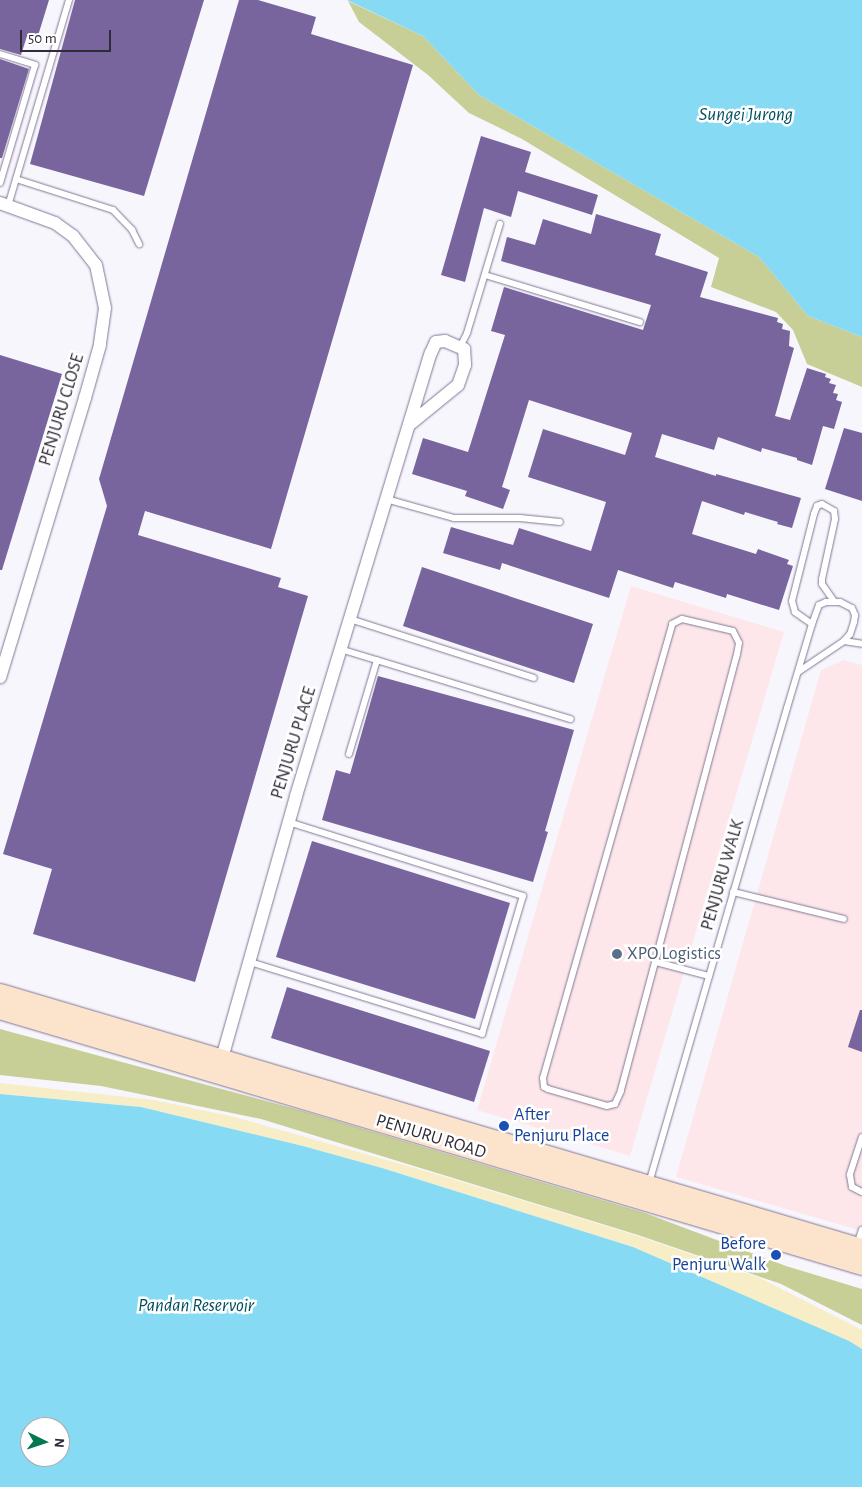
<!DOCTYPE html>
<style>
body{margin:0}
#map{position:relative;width:862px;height:1487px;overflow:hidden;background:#f8f6fd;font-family:"Alegreya Sans",sans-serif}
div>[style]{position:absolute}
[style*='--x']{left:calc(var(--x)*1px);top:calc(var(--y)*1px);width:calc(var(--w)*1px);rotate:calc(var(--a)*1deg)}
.industrial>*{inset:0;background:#fde7ea}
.green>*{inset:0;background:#c7cf97}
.sand>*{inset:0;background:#f7eec8}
.water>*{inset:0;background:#86daf3}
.building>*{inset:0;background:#78659e}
.roads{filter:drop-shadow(0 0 1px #807796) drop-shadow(0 0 1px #807796)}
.service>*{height:6px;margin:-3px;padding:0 3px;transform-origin:3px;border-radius:3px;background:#fff}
.minor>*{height:12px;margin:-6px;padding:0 6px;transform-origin:6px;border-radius:6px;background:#fff}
.secondary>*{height:18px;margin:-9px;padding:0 9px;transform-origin:9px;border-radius:9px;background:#fce3cc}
.dots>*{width:14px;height:14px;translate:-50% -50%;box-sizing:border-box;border:2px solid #fff;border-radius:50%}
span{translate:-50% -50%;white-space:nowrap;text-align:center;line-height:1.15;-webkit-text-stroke:5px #fff;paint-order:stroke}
.street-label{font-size:18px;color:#2f2b38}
.service-label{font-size:18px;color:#4e5e75}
.left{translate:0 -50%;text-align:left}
.transit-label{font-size:18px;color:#164399}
.right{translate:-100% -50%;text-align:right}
.water-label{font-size:19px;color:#004e5f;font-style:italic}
.north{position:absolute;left:20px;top:1417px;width:50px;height:50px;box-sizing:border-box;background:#fff;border:1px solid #acaaaf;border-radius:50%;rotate:94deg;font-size:14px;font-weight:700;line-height:20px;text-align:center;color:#2f2b38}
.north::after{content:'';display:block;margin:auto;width:18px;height:22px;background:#027853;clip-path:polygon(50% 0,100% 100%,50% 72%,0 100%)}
.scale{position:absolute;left:20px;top:30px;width:91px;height:22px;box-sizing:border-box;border:2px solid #2f2b38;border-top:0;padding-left:6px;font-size:15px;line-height:18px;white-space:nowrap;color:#2f2b38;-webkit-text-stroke:4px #fff;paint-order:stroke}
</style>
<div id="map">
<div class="industrial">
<i style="clip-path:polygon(631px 586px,784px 632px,630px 1156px,477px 1110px)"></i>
<i style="clip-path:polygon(844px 660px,862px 665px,862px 1231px,676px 1177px,821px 670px)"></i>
</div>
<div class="green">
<i style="clip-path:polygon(348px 1px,423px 36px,479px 95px,759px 257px,808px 316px,862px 337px,862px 387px,807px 364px,793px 330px,776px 312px,711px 287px,719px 258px,522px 139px,469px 113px,428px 75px,359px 22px)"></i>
<i style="clip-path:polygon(0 1029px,303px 1111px,645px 1213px,786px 1266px,862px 1289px,862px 1325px,781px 1284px,638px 1235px,261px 1119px,101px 1086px,0 1075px)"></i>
</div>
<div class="sand">
<i style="clip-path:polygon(0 1083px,154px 1100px,235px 1117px,436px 1174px,638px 1236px,760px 1278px,862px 1330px,862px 1349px,633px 1247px,382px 1168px,303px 1146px,141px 1107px,0 1094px)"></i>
</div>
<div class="water">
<i style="clip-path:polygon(347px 0,862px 0,862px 337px,808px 316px,759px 257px,479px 95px,423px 36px)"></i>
<i style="clip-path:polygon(evenodd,0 1094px,141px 1107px,303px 1146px,382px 1168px,633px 1247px,849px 1341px,862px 1349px,862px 1487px,0 1487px,0 1094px,30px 1427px,60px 1427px,60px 1457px,30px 1457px,30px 1427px)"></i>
</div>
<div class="building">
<i style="clip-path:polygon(0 0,49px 0,37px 39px,27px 36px,21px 55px,0 49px)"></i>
<i style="clip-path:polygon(75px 0,204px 0,144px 196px,30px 164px)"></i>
<i style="clip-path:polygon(239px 0,258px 0,316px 17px,311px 34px,413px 65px,271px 549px,145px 511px,138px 535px,281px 578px,278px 587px,308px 596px,195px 982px,33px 934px,52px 869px,3px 854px,107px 506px,99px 479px)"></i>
<i style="clip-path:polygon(0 59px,29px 69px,2px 158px,0 158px)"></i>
<i style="clip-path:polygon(481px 136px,531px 152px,525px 172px,598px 195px,592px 215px,518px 191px,511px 217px,484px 208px,465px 282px,441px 275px)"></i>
<i style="clip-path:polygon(596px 214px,661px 234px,655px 255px,708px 272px,700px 297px,778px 318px,777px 322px,783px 324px,782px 329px,790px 331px,789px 346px,794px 348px,775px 416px,790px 420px,807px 368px,826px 374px,825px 377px,831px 379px,829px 383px,836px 385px,833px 393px,838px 394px,836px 400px,842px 402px,834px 429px,823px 426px,812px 465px,797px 460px,797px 458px,762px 448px,761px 452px,718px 437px,714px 450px,662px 434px,655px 457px,716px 476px,716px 474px,801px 498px,792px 528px,777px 524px,778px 522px,745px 512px,744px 515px,702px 501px,692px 534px,756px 554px,758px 549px,789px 560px,787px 564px,793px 566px,779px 610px,727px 594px,726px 598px,675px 582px,673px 588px,618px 570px,609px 598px,502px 563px,500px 570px,443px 553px,451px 527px,513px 545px,519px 528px,591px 551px,606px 502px,528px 477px,543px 429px,625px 455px,632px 433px,529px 400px,502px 487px,510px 490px,503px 509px,465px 496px,467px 491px,412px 474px,423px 438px,468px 452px,505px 335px,491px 331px,504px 287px,643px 330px,651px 305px,501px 261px,507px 237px,535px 245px,543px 219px,591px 234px)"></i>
<i style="clip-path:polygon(0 355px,62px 374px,2px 570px,0 570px)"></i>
<i style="clip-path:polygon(844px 428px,862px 433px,862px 501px,825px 489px)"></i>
<i style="clip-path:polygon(422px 567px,593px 624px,574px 683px,403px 626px)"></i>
<i style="clip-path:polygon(378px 676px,574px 730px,545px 831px,548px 832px,533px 882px,322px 820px,336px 770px,350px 774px)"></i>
<i style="clip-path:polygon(312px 841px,510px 903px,475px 1019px,276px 957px)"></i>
<i style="clip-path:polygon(287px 987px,490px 1051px,474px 1102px,271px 1038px)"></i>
<i style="clip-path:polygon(860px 1010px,862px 1010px,862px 1052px,848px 1047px)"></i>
</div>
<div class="roads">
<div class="service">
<i style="--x:0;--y:54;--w:37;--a:17"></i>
<i style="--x:35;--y:65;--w:123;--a:106.5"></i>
<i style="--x:16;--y:179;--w:102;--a:17.7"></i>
<i style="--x:113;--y:210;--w:28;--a:46"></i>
<i style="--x:132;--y:230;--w:16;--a:63"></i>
<i style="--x:8;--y:206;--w:215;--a:-73.5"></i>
<i style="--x:485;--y:275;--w:162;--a:16.9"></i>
<i style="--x:460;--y:347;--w:16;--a:-63"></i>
<i style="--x:467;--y:333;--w:114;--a:-73.2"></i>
<i style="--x:386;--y:499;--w:71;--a:15.6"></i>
<i style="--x:454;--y:518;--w:66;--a:0"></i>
<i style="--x:520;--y:518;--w:40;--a:5.7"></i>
<i style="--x:350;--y:619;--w:193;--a:17.8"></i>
<i style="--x:682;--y:619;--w:52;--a:13.2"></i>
<i style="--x:733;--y:631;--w:13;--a:63"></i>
<i style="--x:739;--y:643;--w:11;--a:100"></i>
<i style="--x:737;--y:654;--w:452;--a:104.9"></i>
<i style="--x:621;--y:1091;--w:14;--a:115"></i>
<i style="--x:615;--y:1104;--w:8;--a:166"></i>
<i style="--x:607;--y:1106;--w:61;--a:-163.9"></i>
<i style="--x:548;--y:1089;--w:4;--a:-153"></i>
<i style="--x:544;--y:1087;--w:9;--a:-96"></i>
<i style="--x:543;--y:1078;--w:472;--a:-74.1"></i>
<i style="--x:672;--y:624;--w:11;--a:-27"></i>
<i style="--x:812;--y:624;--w:21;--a:-145"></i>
<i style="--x:795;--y:612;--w:11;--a:-105"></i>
<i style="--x:792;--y:601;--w:90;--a:-75.8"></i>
<i style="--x:814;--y:514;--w:9;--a:-69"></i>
<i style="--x:817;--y:506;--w:5;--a:-22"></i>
<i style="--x:822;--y:504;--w:14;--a:30"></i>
<i style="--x:834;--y:511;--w:8;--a:83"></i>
<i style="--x:835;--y:519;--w:61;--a:102.2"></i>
<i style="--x:822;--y:579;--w:5;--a:90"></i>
<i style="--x:822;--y:584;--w:21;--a:55"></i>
<i style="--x:844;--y:641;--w:18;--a:9"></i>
<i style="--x:340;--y:649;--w:241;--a:16.9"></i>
<i style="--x:349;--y:754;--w:98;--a:-73.4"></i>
<i style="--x:733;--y:892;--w:114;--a:13.7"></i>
<i style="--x:250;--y:962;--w:243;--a:17.2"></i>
<i style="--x:482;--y:1034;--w:144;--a:-73.5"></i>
<i style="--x:523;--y:896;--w:245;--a:-162.5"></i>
<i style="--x:656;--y:962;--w:55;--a:14.8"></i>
<i style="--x:862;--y:1137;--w:40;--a:108"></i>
<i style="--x:850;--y:1175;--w:12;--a:81"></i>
<i style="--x:852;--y:1187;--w:11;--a:27"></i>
<i style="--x:649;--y:1183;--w:495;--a:-73.8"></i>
<i style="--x:787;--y:708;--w:88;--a:-73.4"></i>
<i style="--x:812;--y:624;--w:20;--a:-70"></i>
<i style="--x:819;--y:605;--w:8;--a:-23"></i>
<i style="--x:826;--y:602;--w:14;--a:0"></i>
<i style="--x:840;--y:602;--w:13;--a:27"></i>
<i style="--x:852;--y:608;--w:8;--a:67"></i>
<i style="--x:855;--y:615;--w:7;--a:98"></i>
<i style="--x:854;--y:622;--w:13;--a:108"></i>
<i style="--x:850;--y:634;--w:9;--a:131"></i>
<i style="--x:844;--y:641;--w:55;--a:146"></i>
<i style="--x:857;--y:1245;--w:16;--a:-72"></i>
</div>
<div class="minor">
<i style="--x:0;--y:203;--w:59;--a:20"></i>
<i style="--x:55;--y:223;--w:22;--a:36"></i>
<i style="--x:73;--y:236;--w:37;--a:52"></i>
<i style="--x:96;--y:265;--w:44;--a:78.2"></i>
<i style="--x:105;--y:308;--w:37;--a:98"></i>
<i style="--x:100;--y:345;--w:55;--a:105.8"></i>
<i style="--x:85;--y:398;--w:292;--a:106.9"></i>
<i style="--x:220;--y:1065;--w:280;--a:-74.2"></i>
<i style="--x:296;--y:796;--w:463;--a:-73.1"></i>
<i style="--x:431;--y:353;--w:12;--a:-66"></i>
<i style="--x:436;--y:342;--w:9;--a:-6"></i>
<i style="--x:445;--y:341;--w:21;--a:23"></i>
<i style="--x:464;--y:349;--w:16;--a:86"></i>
<i style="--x:465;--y:365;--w:21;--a:109"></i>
<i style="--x:458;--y:385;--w:63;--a:140.8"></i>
</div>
<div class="secondary">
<i style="--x:0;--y:993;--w:899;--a:16.48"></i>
<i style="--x:0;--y:1010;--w:899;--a:16.54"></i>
</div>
</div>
<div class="dots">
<i style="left:617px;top:954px;background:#5c6f8a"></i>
<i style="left:504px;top:1126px;background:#1a4fb4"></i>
<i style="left:776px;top:1255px;background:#1a4fb4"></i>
</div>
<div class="street-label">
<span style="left:62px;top:410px;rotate:-73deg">PENJURU CLOSE</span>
<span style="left:294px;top:743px;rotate:-73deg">PENJURU PLACE</span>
<span style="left:723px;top:875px;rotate:-74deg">PENJURU WALK</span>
<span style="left:431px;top:1137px;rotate:17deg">PENJURU ROAD</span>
</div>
<div class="service-label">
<span class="left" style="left:627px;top:954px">XPO Logistics</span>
</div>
<div class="transit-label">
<span class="left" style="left:514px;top:1126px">After<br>Penjuru Place</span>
<span class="right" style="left:766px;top:1255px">Before<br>Penjuru Walk</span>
</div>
<div class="water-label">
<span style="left:746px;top:115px">Sungei Jurong</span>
<span style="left:196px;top:1306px">Pandan Reservoir</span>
</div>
<div class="north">N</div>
<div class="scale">50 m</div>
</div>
